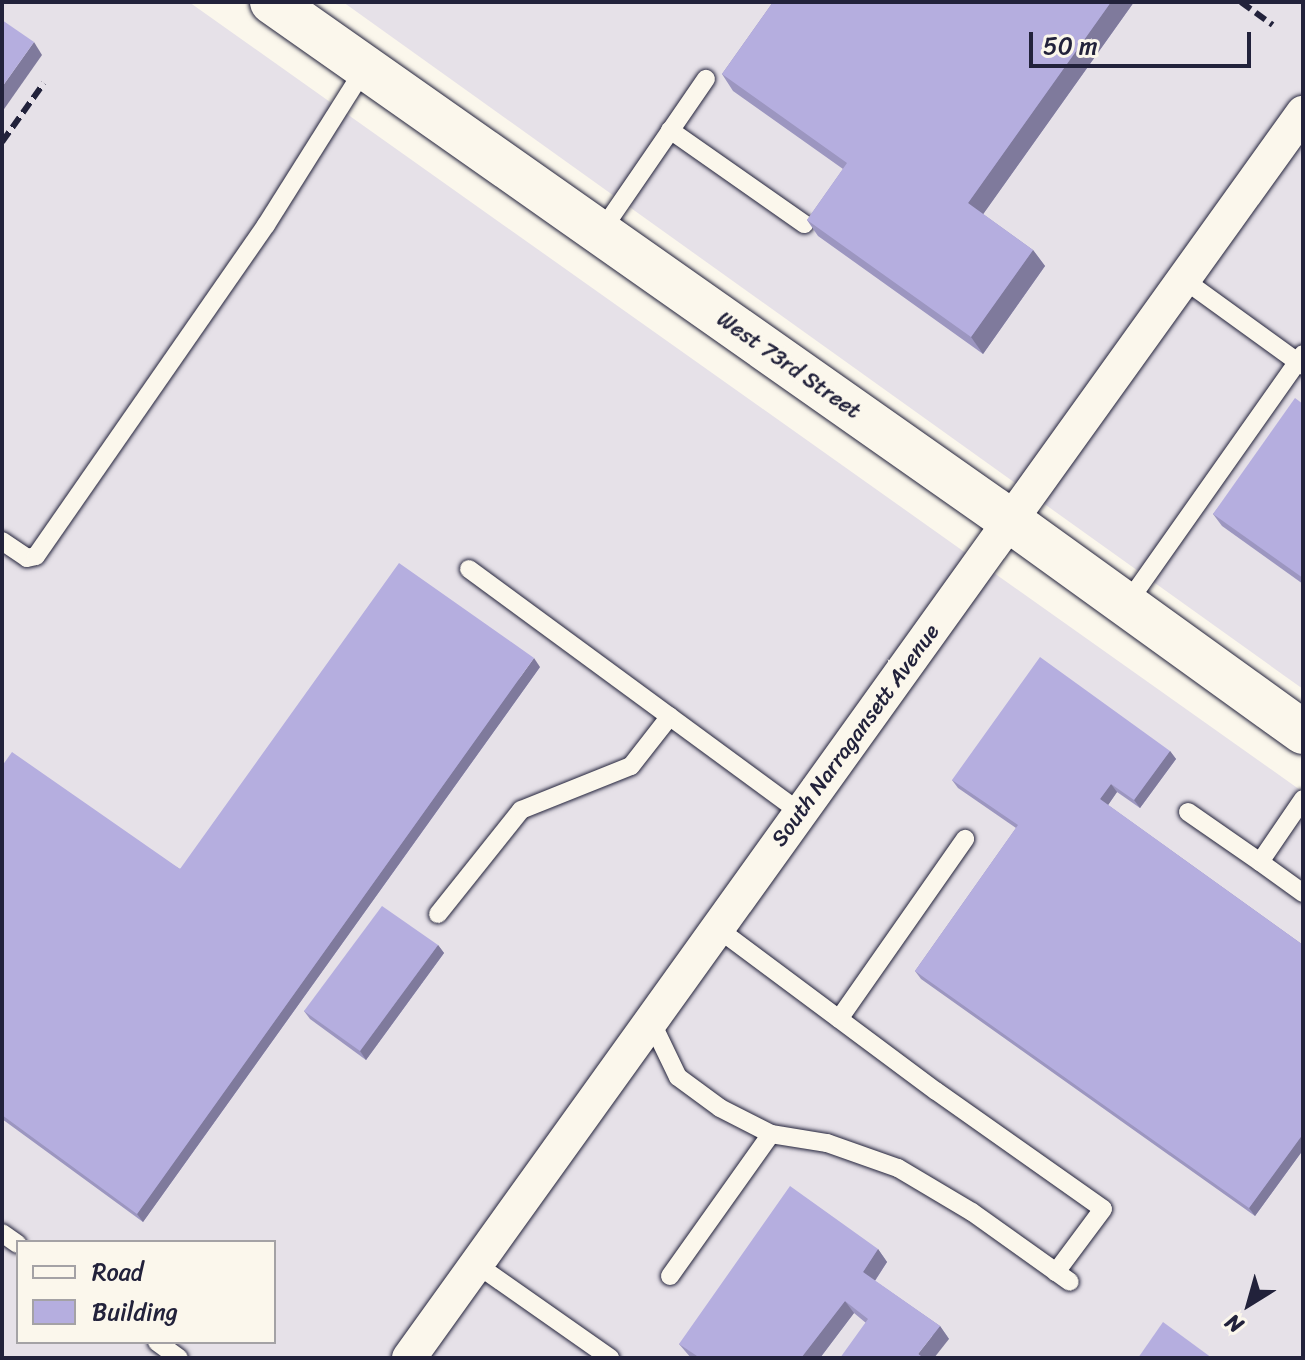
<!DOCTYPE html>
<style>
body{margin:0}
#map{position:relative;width:1305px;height:1360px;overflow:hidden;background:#fbf7ec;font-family:Sriracha,sans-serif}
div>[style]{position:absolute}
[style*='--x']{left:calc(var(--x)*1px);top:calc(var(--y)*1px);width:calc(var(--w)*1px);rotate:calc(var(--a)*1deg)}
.built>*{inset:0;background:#e6e1e8}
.roads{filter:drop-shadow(0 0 2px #22223b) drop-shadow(0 0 2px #22223b)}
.service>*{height:18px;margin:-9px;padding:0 9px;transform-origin:9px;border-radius:9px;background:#fbf7ec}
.minor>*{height:34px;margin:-17px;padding:0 17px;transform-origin:17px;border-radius:17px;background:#fbf7ec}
.tertiary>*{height:44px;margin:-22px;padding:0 22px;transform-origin:22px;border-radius:22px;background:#fbf7ec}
.rail>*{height:6px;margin-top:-3px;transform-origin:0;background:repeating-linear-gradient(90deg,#22223b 0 12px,transparent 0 18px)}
.wall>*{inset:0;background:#9c96c0}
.shaded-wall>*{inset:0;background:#7f7a9c}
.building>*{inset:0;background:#b5aedf}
span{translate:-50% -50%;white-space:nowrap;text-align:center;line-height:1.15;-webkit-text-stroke:8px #fbf7ec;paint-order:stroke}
.street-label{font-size:22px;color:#22223b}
.frame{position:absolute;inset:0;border:4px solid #22223b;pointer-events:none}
.legend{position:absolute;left:16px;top:1240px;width:260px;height:104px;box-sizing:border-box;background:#fbf7ec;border:2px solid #a4a2a5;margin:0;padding:10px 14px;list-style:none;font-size:24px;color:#22223b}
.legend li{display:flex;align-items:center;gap:16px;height:40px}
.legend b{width:40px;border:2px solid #a4a2a5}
.north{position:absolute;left:1209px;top:1264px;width:80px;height:80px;-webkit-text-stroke:6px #fbf7ec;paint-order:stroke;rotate:217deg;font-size:22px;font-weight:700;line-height:32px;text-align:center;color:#22223b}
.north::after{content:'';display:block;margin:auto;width:28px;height:36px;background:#22223b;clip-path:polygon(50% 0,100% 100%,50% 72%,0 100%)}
.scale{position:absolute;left:1029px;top:32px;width:222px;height:36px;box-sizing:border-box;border:4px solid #22223b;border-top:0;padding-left:10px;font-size:24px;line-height:28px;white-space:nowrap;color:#22223b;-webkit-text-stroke:6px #fbf7ec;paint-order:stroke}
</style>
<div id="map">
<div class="built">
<i style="clip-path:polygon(evenodd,2px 2px,189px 2px,1303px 792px,1303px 1358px,2px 1358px,2px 2px,18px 1242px,274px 1242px,274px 1342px,18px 1342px,18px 1242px)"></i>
<i style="clip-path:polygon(343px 2px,1303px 2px,1303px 689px)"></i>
</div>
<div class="roads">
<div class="service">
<i style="--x:670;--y:130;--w:164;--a:35"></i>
<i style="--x:600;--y:233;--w:187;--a:-55.5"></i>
<i style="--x:1183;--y:279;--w:148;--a:35.9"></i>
<i style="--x:2;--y:541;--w:30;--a:34"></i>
<i style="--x:27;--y:558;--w:9;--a:-13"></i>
<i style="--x:36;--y:556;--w:403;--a:-55.2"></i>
<i style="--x:266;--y:225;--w:186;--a:-57.8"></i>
<i style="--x:469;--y:569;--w:411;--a:36.3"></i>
<i style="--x:1126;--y:605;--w:307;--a:-54.8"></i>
<i style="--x:1303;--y:799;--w:76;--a:124.3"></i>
<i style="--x:1260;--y:862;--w:53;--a:35.8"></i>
<i style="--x:1188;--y:812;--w:88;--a:34.8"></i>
<i style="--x:438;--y:914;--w:133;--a:-51.4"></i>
<i style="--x:521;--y:810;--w:118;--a:-21.8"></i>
<i style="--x:631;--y:766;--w:63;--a:-52"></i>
<i style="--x:717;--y:928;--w:273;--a:36.7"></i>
<i style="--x:936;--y:1091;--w:204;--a:35.2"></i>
<i style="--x:1103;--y:1209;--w:79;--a:126.7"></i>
<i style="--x:839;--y:1019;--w:220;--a:-55"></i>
<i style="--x:651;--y:1021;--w:62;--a:64.3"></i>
<i style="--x:678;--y:1077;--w:52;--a:36.4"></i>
<i style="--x:720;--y:1108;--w:57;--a:27"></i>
<i style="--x:771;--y:1134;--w:57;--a:9.1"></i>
<i style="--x:827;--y:1143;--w:75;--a:19.4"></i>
<i style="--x:898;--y:1168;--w:86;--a:30.7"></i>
<i style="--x:972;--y:1212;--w:120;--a:35.5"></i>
<i style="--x:2;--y:1233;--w:19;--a:35"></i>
<i style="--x:476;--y:1264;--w:164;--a:35"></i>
<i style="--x:670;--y:1276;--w:174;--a:-54.6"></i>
<i style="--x:157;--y:1342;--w:27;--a:36"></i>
</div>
<div class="minor">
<i style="--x:409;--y:1358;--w:1533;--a:-54.32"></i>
</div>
<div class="tertiary">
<i style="--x:272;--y:2;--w:901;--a:35.1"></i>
<i style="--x:1009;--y:520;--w:362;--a:35.8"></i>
</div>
</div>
<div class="rail">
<i style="--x:1241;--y:2;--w:39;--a:36"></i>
<i style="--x:2;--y:142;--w:72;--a:-54.6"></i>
</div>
<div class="wall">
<i style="clip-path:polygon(773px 2px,1134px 2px,983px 214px,1033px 250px,1045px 266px,983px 354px,818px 236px,807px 220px,843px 169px,733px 91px,722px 74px)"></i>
<i style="clip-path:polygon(1303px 404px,1303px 584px,1222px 526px,1213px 514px)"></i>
<i style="clip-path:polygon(540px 667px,143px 1222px,2px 1119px,2px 766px,180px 869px)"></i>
<i style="clip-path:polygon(1170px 751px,1176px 759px,1140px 808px,1117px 792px,1108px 805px,1303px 945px,1303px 1150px,1255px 1216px,921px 979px,915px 971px,1016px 828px,958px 788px,952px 780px)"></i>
<i style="clip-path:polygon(438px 945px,444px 953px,366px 1060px,310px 1019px,304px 1011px)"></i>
<i style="clip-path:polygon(878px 1249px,887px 1262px,875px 1281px,940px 1326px,949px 1339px,866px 1323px,854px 1313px,820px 1358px,691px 1358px,679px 1344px)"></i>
</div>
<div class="shaded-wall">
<i style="clip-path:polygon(1111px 2px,1134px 2px,979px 220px,968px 203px)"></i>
<i style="clip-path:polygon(34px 42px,42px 55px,2px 112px,2px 87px)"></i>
<i style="clip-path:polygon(1033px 250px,1045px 266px,983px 354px,971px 337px)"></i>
<i style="clip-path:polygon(534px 658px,540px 667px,143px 1222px,137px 1214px)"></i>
<i style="clip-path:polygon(1170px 751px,1176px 759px,1140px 808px,1134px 800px)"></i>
<i style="clip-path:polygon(1111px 784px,1117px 792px,1106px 808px,1100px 799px)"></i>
<i style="clip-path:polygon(438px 945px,444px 953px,366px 1060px,360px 1051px)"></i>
<i style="clip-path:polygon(1303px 1134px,1303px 1150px,1255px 1216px,1249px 1208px)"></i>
<i style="clip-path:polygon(878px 1249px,887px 1262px,872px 1285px,863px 1272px)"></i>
<i style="clip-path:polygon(845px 1301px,854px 1313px,820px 1358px,801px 1358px)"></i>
<i style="clip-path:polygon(940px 1326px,949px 1339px,934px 1358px,921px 1358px,918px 1354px)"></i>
</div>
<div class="building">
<i style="clip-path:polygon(773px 2px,1111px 2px,968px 203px,1033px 250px,971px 337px,807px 220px,847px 163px,722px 74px)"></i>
<i style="clip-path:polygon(2px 20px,34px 42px,2px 87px)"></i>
<i style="clip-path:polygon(1295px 398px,1303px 404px,1303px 578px,1213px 514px)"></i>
<i style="clip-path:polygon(399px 563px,534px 658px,137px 1214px,2px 1115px,2px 766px,12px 752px,180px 869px)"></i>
<i style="clip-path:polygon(1040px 657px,1170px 751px,1134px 800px,1111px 784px,1100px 799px,1303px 945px,1303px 1134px,1249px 1208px,915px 971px,1018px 825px,952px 780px)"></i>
<i style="clip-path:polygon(382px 906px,438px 945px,360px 1051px,304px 1011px)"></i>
<i style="clip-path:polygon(790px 1186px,878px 1249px,863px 1272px,940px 1326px,918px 1354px,924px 1358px,840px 1358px,868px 1319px,845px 1301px,801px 1358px,700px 1358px,679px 1344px)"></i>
<i style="clip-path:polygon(1163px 1322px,1212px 1358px,1138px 1358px)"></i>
</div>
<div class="street-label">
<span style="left:789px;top:365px;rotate:35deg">West 73rd Street</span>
<span style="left:855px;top:735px;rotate:-54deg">South Narragansett Avenue</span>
</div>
<div class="frame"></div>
<ul class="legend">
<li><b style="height:10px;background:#fbf7ec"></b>Road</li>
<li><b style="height:22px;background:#b5aedf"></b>Building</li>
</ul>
<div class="north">N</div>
<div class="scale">50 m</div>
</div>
